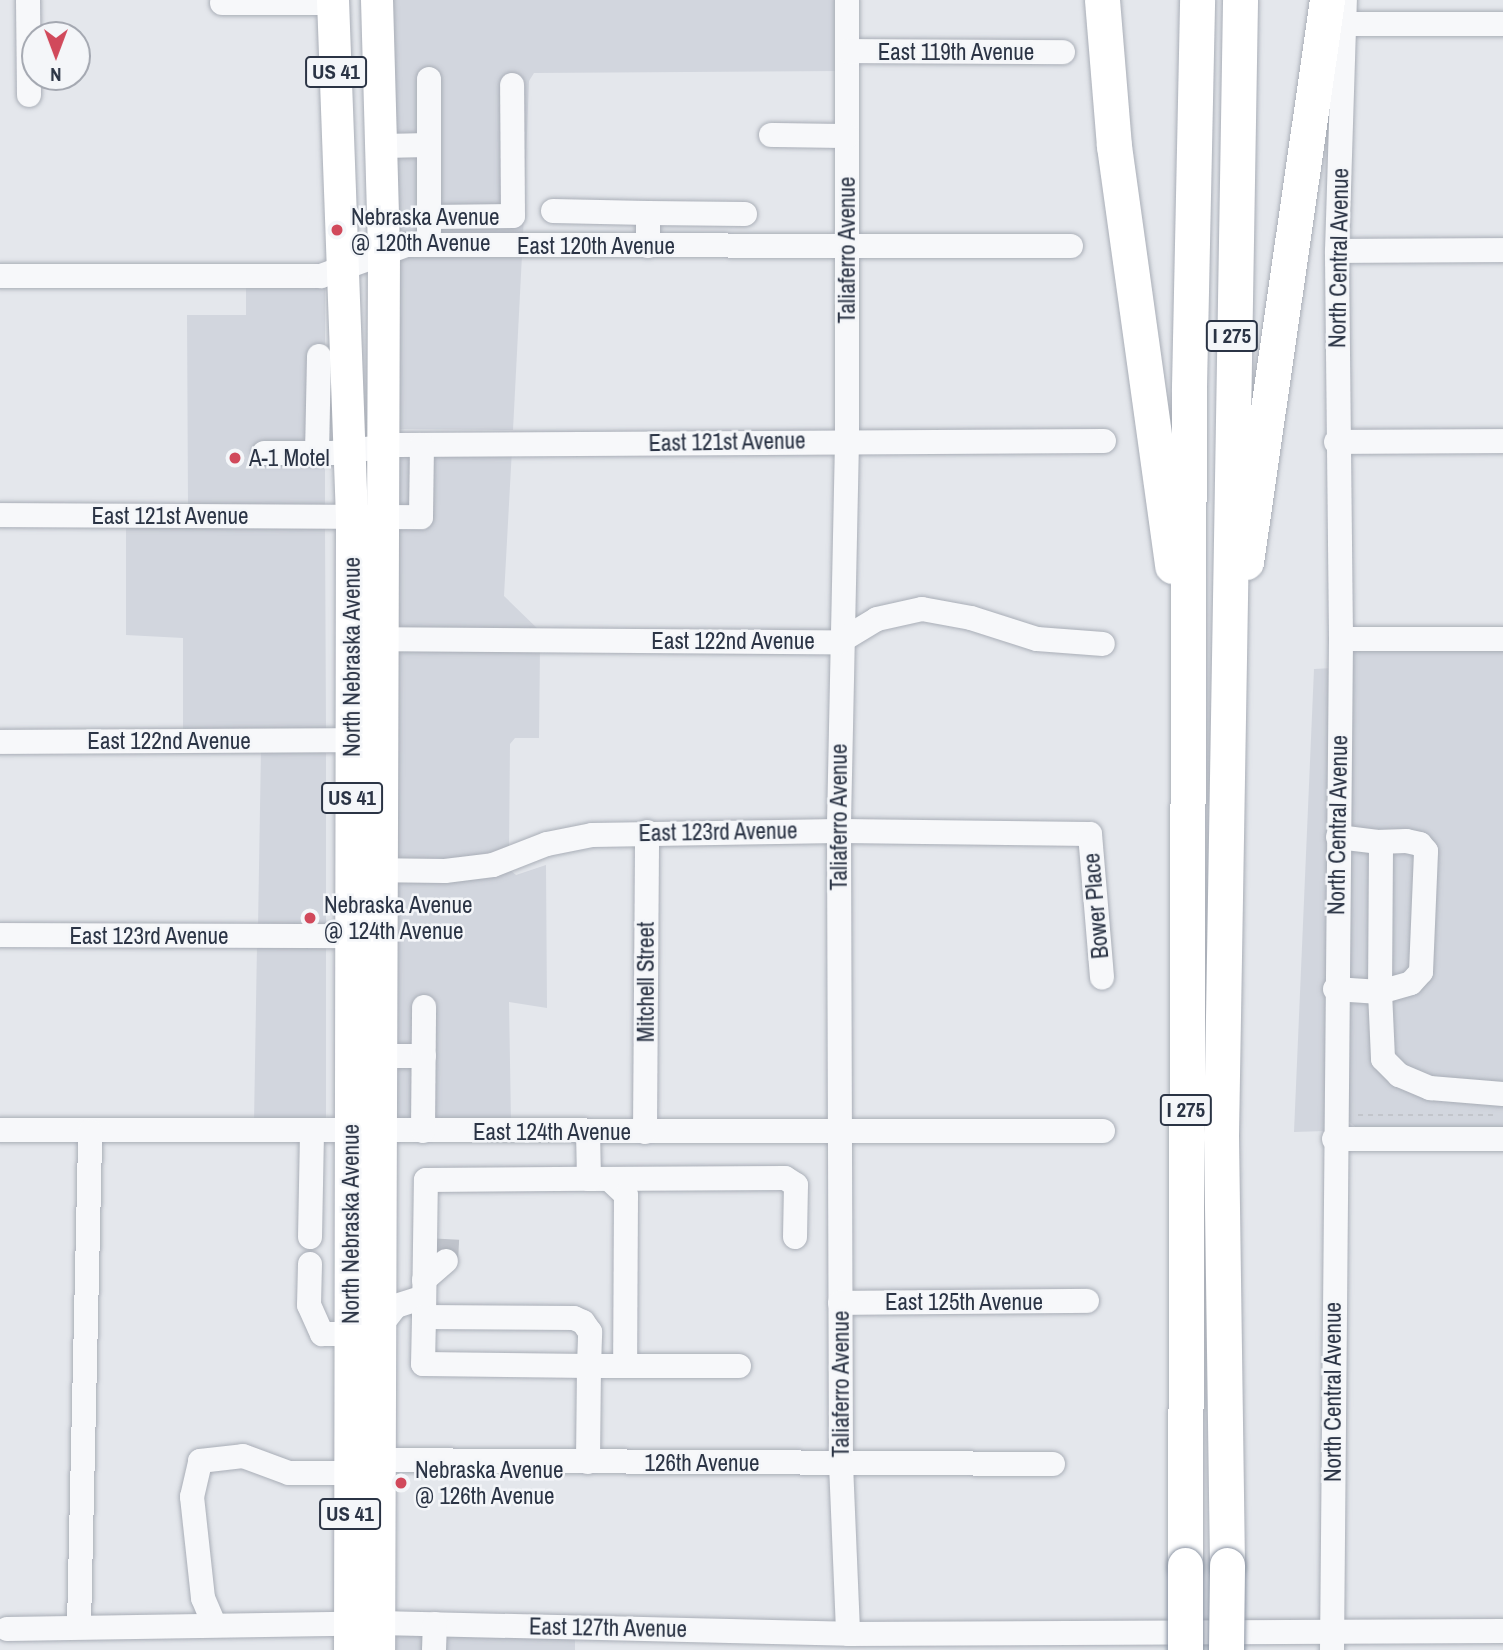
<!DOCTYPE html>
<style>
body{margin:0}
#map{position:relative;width:1503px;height:1650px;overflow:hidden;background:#e4e7ec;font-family:"Archivo Narrow",sans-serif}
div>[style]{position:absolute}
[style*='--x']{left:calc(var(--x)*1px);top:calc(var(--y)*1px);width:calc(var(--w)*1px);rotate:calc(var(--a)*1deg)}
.built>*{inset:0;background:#d2d6de}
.minor-tunnel>*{height:24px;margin-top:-12px;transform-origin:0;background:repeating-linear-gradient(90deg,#bfc3cb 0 24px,transparent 0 36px)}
.path>*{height:2.5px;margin-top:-1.25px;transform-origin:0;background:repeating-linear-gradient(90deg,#c2c5cb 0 5px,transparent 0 10px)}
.roads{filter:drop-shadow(0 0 2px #a9aeb7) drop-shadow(0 0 2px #a9aeb7)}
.minor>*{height:24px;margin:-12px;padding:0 12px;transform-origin:12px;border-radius:12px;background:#f7f8fa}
.major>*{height:32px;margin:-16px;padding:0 16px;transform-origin:16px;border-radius:16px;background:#fff}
.highway>*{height:35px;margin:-17.5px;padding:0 17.5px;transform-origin:17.5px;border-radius:17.5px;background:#fff}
.bridges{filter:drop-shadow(0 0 2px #8b94a3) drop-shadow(0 0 2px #8b94a3)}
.highway-bridge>*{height:35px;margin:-17.5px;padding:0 17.5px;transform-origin:17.5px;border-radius:17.5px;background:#fff}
.dots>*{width:19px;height:19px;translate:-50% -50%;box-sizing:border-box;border:4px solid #f4f6f9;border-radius:50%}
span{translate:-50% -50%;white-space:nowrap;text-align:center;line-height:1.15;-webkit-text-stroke:5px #f4f6f9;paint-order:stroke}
.shield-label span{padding:2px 5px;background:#f4f6f9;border:2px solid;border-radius:5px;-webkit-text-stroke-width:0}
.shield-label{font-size:21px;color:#2b3445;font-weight:700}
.street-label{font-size:23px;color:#2b3445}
.poi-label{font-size:23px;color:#2b3445}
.left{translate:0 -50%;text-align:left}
.north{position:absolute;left:21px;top:21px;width:70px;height:70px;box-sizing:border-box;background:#f4f6f9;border:2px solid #a4a8b1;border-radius:50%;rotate:180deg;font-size:19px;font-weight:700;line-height:28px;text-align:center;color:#2b3445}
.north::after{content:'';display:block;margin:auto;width:24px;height:32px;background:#d1495b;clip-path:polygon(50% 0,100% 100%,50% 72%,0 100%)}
</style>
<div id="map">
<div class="built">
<i style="clip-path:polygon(390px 0,839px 0,839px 71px,534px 73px,529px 81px,523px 236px,392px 239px)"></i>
<i style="clip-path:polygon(407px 255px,522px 255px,513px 430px,391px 429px,392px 259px)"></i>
<i style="clip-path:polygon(325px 284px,325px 508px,188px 507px,187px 315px,246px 315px,246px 285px)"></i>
<i style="clip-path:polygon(391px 448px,512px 449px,504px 596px,540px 631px,390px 629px)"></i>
<i style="clip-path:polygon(126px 525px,325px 527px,326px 730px,183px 731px,183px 638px,126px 635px)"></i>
<i style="clip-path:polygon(389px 648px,540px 649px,539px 738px,515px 738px,510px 744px,509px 849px,445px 861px,389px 861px)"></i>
<i style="clip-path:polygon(1350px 649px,1503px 649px,1503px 1131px,1360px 1131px,1345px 1118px)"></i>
<i style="clip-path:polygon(1332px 668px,1325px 1131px,1294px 1132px,1314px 669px)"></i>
<i style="clip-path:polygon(261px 749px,326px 749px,326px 927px,258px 927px)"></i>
<i style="clip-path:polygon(546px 865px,547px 1008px,509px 1002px,511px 1122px,389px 1122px,389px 879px,509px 869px,516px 875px)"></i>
<i style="clip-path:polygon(257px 945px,326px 945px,326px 1122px,254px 1122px)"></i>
<i style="clip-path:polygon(387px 1633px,575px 1637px,575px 1650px,387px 1650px)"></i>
</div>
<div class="minor-tunnel">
<i style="--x:446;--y:1261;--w:22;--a:-87"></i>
</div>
<div class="path">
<i style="--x:1358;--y:1115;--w:138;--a:0"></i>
</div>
<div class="roads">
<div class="minor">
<i style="--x:28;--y:0;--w:95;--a:89.4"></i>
<i style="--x:847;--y:0;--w:441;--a:90"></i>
<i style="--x:847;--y:441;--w:390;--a:91.2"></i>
<i style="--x:839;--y:831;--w:633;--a:89.82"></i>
<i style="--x:841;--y:1464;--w:170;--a:87.6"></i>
<i style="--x:222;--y:3;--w:111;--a:0"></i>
<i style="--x:1346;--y:24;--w:157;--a:0"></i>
<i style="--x:848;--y:51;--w:215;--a:0.3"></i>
<i style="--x:429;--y:79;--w:152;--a:90"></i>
<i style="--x:771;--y:135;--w:76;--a:0.8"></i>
<i style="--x:383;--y:146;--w:46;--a:-1.2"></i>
<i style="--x:553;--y:211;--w:95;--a:1.2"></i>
<i style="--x:648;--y:213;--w:33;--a:90"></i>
<i style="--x:648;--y:213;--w:97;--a:0.6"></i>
<i style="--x:429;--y:217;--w:84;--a:-0.7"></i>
<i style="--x:513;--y:216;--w:131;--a:-90.4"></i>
<i style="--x:1337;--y:251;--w:166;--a:-0.3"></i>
<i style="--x:0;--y:276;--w:321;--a:0"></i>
<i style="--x:321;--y:276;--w:90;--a:-20"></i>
<i style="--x:406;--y:245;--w:665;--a:0.09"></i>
<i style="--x:1336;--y:442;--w:167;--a:-0.3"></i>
<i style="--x:264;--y:453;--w:69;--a:0"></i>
<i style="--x:333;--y:453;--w:64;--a:-7.1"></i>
<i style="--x:397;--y:445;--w:707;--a:-0.32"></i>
<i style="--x:317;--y:453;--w:97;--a:-88.8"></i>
<i style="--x:0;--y:515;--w:421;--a:0.3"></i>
<i style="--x:421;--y:517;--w:72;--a:-89.2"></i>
<i style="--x:366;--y:639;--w:473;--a:0.4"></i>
<i style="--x:839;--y:642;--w:44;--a:-31.2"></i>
<i style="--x:877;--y:619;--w:46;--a:-12.5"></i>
<i style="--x:922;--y:609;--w:50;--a:10.4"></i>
<i style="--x:971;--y:618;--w:69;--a:17.7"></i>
<i style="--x:1037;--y:639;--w:66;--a:4.3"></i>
<i style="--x:1341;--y:639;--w:162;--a:0"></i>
<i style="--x:0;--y:742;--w:369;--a:-0.3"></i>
<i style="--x:1338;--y:837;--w:38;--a:7"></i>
<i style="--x:1376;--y:842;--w:9;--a:54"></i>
<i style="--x:1381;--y:849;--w:143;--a:90.4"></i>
<i style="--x:1380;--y:992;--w:32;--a:-16"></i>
<i style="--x:1411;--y:983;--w:15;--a:-48"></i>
<i style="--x:1421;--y:972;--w:121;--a:-87.6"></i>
<i style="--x:1426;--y:851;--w:9;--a:-131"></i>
<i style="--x:1420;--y:844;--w:14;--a:-168"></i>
<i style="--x:1406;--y:841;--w:30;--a:178"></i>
<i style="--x:365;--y:870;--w:80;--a:0.7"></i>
<i style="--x:445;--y:871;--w:48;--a:-7.1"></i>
<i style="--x:493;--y:865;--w:58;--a:-21.3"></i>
<i style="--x:547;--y:844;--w:46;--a:-11.3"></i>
<i style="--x:592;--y:835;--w:247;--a:-0.9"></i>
<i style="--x:839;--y:831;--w:251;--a:0.7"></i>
<i style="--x:1090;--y:834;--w:144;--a:85.2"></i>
<i style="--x:0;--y:935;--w:366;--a:0.2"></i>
<i style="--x:1335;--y:989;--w:45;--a:3.8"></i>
<i style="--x:1380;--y:992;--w:67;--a:87.4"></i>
<i style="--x:1383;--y:1059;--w:23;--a:45"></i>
<i style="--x:1399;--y:1075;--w:34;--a:23"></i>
<i style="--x:1430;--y:1088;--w:73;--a:4.7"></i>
<i style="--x:381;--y:1056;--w:43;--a:0"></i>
<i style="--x:0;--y:1130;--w:1103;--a:0.05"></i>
<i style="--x:423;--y:1131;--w:124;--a:-89.5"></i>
<i style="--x:645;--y:1132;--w:300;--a:-89.6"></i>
<i style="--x:1334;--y:1139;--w:169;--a:0"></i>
<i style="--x:589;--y:1179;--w:196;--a:-0.3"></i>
<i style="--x:785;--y:1178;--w:13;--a:32"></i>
<i style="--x:796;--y:1185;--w:52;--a:91.1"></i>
<i style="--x:609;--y:1179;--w:23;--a:43"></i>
<i style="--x:626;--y:1195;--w:171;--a:90.3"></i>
<i style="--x:310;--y:1237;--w:105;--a:-88.9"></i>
<i style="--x:310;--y:1264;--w:41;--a:91.4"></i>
<i style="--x:309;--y:1305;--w:32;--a:66"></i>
<i style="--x:322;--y:1334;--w:28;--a:0"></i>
<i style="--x:424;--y:1280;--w:29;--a:-41"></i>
<i style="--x:840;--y:1303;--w:247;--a:-0.5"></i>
<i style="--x:424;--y:1317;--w:137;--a:-89.2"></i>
<i style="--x:426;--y:1180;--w:163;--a:-0.4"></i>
<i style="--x:589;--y:1179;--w:47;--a:-91.2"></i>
<i style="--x:381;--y:1325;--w:24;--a:-52"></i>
<i style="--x:396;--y:1306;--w:29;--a:-18"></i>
<i style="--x:364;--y:1460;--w:689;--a:0.33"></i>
<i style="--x:588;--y:1462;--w:96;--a:-89.4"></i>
<i style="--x:589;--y:1366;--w:34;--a:-88"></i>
<i style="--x:590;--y:1332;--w:12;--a:-125"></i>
<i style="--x:583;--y:1322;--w:10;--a:-156"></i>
<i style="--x:574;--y:1318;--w:150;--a:-179.6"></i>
<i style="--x:424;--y:1317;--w:47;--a:91.2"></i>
<i style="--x:423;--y:1364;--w:166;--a:0.7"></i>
<i style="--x:589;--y:1366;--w:150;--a:0"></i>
<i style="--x:214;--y:1624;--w:28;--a:-113"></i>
<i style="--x:203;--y:1598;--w:102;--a:-96.2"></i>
<i style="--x:192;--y:1497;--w:37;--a:-77"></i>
<i style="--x:200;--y:1461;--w:43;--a:-6.6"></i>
<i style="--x:243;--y:1456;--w:49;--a:20.3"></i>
<i style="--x:289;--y:1473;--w:61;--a:0"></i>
<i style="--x:79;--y:1626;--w:495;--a:-88.7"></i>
<i style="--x:7;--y:1629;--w:372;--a:-0.9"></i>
<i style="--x:379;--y:1623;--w:469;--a:1.3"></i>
<i style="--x:848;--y:1634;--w:655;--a:-0.26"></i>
<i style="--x:434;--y:1650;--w:26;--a:-88"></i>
<i style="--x:1332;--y:1650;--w:1011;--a:-89.49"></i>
<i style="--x:1341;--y:639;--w:388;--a:-90.6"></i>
<i style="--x:1337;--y:251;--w:251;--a:-88.2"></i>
</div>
<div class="major">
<i style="--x:333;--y:0;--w:517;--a:87.9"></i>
<i style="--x:352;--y:517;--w:1133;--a:90.1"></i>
<i style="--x:377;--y:0;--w:251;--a:88.4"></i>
<i style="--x:384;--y:251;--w:1399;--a:90.2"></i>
</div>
<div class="highway">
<i style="--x:1102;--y:0;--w:146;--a:85.3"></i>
<i style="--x:1114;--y:146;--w:424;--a:82.1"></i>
<i style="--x:1246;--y:562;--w:568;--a:-81.8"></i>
<i style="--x:1185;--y:1565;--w:1178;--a:-89.81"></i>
<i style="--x:1189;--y:387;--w:387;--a:-88.8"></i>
<i style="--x:1227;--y:1565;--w:429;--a:-90.8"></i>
<i style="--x:1221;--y:1136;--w:1136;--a:-89.04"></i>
</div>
</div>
<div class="bridges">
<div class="highway-bridge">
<i style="--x:1185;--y:1650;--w:85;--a:-90"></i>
<i style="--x:1226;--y:1650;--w:85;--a:-89.3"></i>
</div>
</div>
<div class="dots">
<i style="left:337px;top:230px;background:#d1495b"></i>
<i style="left:235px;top:458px;background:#d1495b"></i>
<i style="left:310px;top:918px;background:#d1495b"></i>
<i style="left:401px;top:1483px;background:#d1495b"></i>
</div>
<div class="shield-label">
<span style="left:336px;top:72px">US 41</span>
<span style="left:1232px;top:336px">I 275</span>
<span style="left:352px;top:798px">US 41</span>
<span style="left:1186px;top:1110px">I 275</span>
<span style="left:350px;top:1514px">US 41</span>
</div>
<div class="street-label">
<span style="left:956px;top:52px">East 119th Avenue</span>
<span style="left:596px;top:246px">East 120th Avenue</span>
<span style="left:847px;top:250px;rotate:-90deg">Taliaferro Avenue</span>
<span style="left:1339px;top:258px;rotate:-89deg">North Central Avenue</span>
<span style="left:727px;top:442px;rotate:-1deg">East 121st Avenue</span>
<span style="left:170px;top:516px">East 121st Avenue</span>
<span style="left:733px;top:641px">East 122nd Avenue</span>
<span style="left:352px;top:657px;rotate:-90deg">North Nebraska Avenue</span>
<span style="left:169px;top:741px">East 122nd Avenue</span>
<span style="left:839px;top:817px;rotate:-90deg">Taliaferro Avenue</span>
<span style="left:1338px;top:825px;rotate:-89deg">North Central Avenue</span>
<span style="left:718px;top:832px;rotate:-1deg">East 123rd Avenue</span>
<span style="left:1096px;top:906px;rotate:-95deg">Bower Place</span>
<span style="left:149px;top:936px">East 123rd Avenue</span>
<span style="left:646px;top:982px;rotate:-90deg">Mitchell Street</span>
<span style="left:552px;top:1132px">East 124th Avenue</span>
<span style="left:351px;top:1224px;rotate:-90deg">North Nebraska Avenue</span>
<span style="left:964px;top:1302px">East 125th Avenue</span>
<span style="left:841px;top:1384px;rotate:-90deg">Taliaferro Avenue</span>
<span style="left:1333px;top:1392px;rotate:-90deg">North Central Avenue</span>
<span style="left:702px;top:1463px">126th Avenue</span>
<span style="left:608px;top:1628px;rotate:1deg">East 127th Avenue</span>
</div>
<div class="poi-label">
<span class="left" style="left:351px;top:230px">Nebraska Avenue<br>@ 120th Avenue</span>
<span class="left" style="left:249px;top:458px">A-1 Motel</span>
<span class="left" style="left:324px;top:918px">Nebraska Avenue<br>@ 124th Avenue</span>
<span class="left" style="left:415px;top:1483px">Nebraska Avenue<br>@ 126th Avenue</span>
</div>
<div class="north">N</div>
</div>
